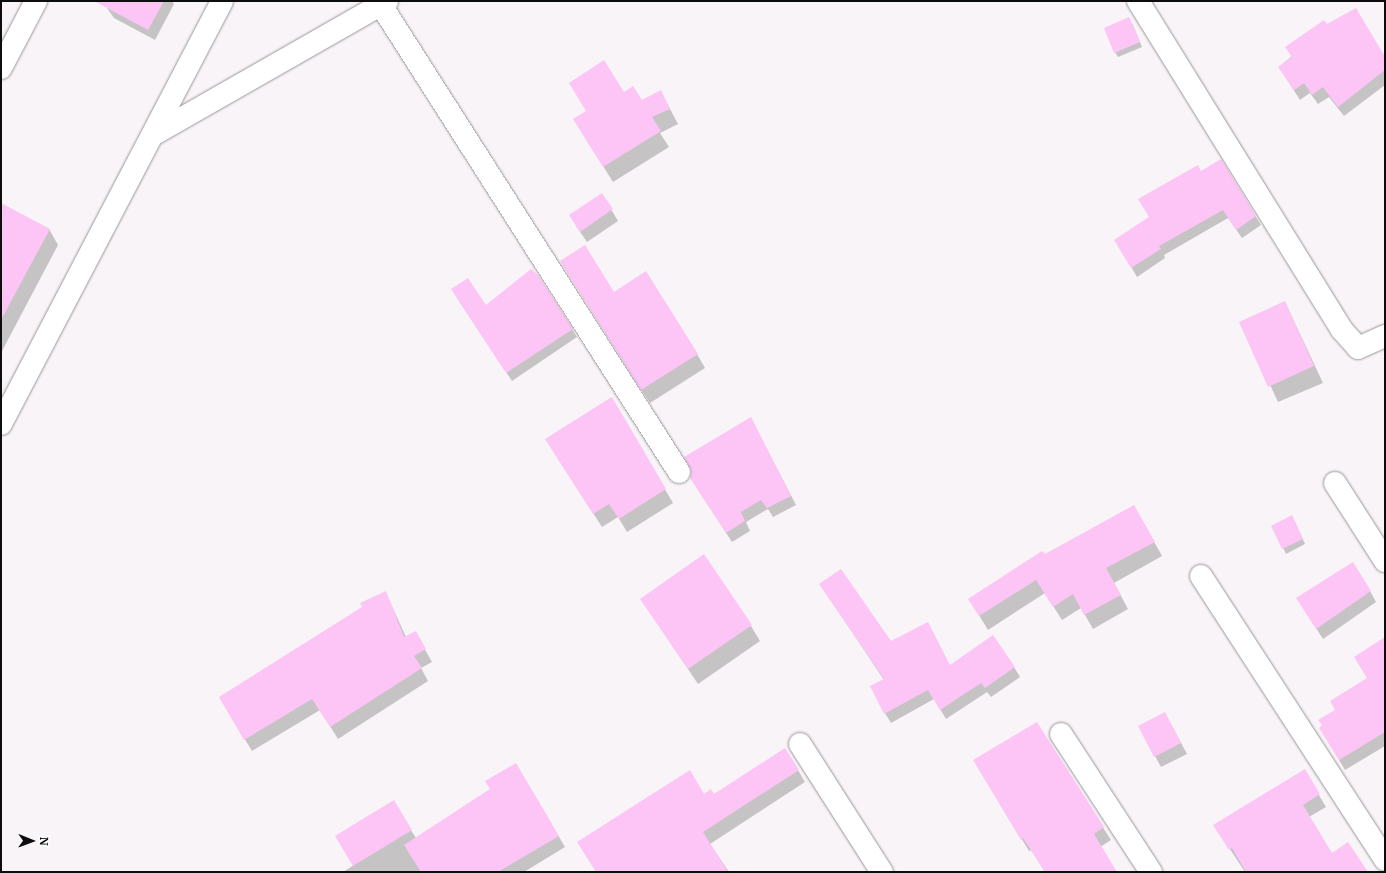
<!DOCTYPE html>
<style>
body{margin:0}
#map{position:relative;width:1386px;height:873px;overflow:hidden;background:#f8f4f7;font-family:Merriweather,serif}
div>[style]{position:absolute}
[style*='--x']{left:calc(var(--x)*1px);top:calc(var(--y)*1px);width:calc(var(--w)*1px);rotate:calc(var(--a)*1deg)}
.shadow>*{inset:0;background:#0003}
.building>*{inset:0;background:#fdc4f6}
.roads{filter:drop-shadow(0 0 1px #9a9699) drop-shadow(0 0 1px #9a9699)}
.minor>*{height:22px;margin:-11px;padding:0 11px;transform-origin:11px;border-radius:11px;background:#fff}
span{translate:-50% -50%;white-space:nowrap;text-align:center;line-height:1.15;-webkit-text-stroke:3px #fff;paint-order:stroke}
.frame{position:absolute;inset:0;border:2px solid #0e0d0e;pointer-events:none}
.north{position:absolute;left:12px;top:821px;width:40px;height:40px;-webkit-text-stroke:3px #fff;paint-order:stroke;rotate:91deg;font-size:11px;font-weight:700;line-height:16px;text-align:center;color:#0e0d0e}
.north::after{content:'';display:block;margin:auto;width:14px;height:18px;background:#0e0d0e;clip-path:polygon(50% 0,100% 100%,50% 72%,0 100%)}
</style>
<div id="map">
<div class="shadow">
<i style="clip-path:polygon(111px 1px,172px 1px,174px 4px,155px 40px,114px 18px,107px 8px)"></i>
<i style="clip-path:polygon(1355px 9px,1385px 57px,1385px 85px,1344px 116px,1329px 97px,1318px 104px,1310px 93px,1300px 100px,1279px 67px,1327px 26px)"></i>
<i style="clip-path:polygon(1132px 23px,1142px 47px,1118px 57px,1115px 52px)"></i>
<i style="clip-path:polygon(661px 92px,678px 124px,660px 133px,669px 147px,613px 182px,583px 134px,587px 111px,623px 93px,641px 101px)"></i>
<i style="clip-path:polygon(1221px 160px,1261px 225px,1242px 238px,1228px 218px,1164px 255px,1165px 258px,1137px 277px,1116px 241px,1151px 218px)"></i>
<i style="clip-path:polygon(602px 194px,618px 221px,587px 242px,576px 226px)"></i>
<i style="clip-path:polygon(1px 209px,49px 229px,58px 245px,1px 353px)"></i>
<i style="clip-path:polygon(561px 262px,613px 293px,697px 354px,705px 368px,650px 403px)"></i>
<i style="clip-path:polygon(457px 298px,572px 329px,577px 337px,512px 381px)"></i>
<i style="clip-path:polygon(1285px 302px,1323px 383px,1278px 402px,1241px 322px)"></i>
<i style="clip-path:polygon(611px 398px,673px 503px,627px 532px,618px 517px,602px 527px,546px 439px)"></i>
<i style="clip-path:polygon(756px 428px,796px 505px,773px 517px,768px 509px,746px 522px,750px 531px,732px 542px,697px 488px)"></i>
<i style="clip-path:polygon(1142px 520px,1162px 556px,1114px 583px,1128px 609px,1093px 629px,1081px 608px,1062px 620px,1045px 593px,988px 630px,969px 599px,1044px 555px)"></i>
<i style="clip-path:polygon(1295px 522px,1305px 544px,1286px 554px,1273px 526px)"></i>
<i style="clip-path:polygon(820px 584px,891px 642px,950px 666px,1014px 667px,1020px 677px,991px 697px,987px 692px,946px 719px,934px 699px,891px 723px,885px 713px,884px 680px)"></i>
<i style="clip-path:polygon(1370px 591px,1376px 602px,1323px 639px,1304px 609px)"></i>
<i style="clip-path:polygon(386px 593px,406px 637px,415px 632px,432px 662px,421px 668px,428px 681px,338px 739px,320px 710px,252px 751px,220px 698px)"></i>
<i style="clip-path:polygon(641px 599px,751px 626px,760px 641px,698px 684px)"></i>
<i style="clip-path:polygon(1385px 652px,1385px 746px,1345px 770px,1320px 728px,1368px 678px)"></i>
<i style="clip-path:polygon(1036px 723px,1111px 840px,1100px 847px,1116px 872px,1045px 872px,1031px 850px,1029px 851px,975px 761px)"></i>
<i style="clip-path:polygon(1171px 724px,1187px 754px,1161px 767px,1139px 727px)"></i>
<i style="clip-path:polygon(516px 764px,565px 847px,524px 872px,343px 872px,354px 865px,393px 802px,416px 838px,491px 789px)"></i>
<i style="clip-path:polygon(798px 770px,805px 782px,710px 844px,729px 872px,596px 872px,704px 795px,714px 796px)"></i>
<i style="clip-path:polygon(1304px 770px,1326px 807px,1309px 817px,1332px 854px,1366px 872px,1245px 872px,1222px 837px)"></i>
</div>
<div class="building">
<i style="clip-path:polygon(94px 1px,164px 1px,148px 30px)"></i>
<i style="clip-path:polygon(1356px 8px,1385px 57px,1385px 70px,1338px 107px,1323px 87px,1312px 95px,1304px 83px,1294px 90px,1278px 67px,1292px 57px,1285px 47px,1324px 20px,1327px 24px)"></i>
<i style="clip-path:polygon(1129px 17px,1140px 42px,1114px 53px,1104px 28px)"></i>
<i style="clip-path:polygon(604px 60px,624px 92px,633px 86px,642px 100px,661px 90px,670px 109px,652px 117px,661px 131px,603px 167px,573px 119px,586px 111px,569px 83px)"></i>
<i style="clip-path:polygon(1221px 159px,1256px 216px,1236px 230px,1223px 210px,1159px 246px,1161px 249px,1131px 268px,1114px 240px,1149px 217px,1138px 199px,1198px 165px,1201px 171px)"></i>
<i style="clip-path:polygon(602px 193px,613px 209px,580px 232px,569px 215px)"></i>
<i style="clip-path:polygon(1px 203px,50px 229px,1px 320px)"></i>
<i style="clip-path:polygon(585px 245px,614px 292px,646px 271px,698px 354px,641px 390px,560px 261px)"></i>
<i style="clip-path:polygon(531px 269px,538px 275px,573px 329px,506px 373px,451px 289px,468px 278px,486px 305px)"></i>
<i style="clip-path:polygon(1285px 301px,1314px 366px,1268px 387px,1239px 322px)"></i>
<i style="clip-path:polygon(612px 397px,666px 489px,619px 519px,609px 504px,593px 514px,545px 439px)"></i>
<i style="clip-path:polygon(751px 417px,791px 496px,767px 508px,761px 500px,741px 512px,745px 521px,726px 533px,690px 478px,691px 471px,684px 457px)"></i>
<i style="clip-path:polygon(1134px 505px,1155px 542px,1106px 568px,1121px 595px,1084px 615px,1073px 594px,1053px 607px,1036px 580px,979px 616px,968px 599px,1042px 551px,1045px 554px)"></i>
<i style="clip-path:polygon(1292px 515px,1303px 539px,1282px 549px,1271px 526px)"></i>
<i style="clip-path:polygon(704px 554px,752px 625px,688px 669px,640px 599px)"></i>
<i style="clip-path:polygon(1353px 562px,1371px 591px,1316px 629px,1296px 598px)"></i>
<i style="clip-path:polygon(841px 569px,891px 641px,928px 622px,950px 665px,993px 635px,1015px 667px,985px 688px,981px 683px,940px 710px,928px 690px,884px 714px,870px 686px,884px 679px,819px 584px)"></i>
<i style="clip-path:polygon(386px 591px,404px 637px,416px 631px,426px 649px,414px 656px,422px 668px,330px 727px,312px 699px,244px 740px,219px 697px,362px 607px,360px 603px)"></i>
<i style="clip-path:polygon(1385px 637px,1385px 732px,1339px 760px,1319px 728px,1322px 725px,1318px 720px,1335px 710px,1330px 701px,1367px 678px,1354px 657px)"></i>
<i style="clip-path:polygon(1165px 712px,1181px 743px,1154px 757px,1138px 726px)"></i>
<i style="clip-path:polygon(1037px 722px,1104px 827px,1094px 834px,1117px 872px,1045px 872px,1023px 838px,1021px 840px,973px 760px)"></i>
<i style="clip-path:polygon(785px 748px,799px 770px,703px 832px,728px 872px,596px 872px,577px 842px,690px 770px,704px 794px,711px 789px,714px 794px)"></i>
<i style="clip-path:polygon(516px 763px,559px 836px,498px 872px,421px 872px,404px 845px,490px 789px,485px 781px)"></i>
<i style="clip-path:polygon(1305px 769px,1320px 794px,1303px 805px,1332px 853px,1348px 842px,1368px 872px,1246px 872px,1232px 848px,1229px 850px,1213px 825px)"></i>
<i style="clip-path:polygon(394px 800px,412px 830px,353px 866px,335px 836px)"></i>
</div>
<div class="roads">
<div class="minor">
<i style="--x:1138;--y:1;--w:387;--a:58.2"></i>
<i style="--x:1342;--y:330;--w:24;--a:48"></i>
<i style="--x:1358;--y:348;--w:30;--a:-24"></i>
<i style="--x:381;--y:5;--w:554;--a:57.46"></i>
<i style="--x:1;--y:68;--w:76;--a:-62.4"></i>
<i style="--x:156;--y:133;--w:266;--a:-29.7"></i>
<i style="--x:1;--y:424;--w:477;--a:-62.4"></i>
<i style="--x:1335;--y:483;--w:93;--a:57.3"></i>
<i style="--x:1201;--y:576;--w:338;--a:57"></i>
<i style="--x:1061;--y:734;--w:165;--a:56.9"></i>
<i style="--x:800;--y:744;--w:152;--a:57.4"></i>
</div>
</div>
<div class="frame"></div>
<div class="north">N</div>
</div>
